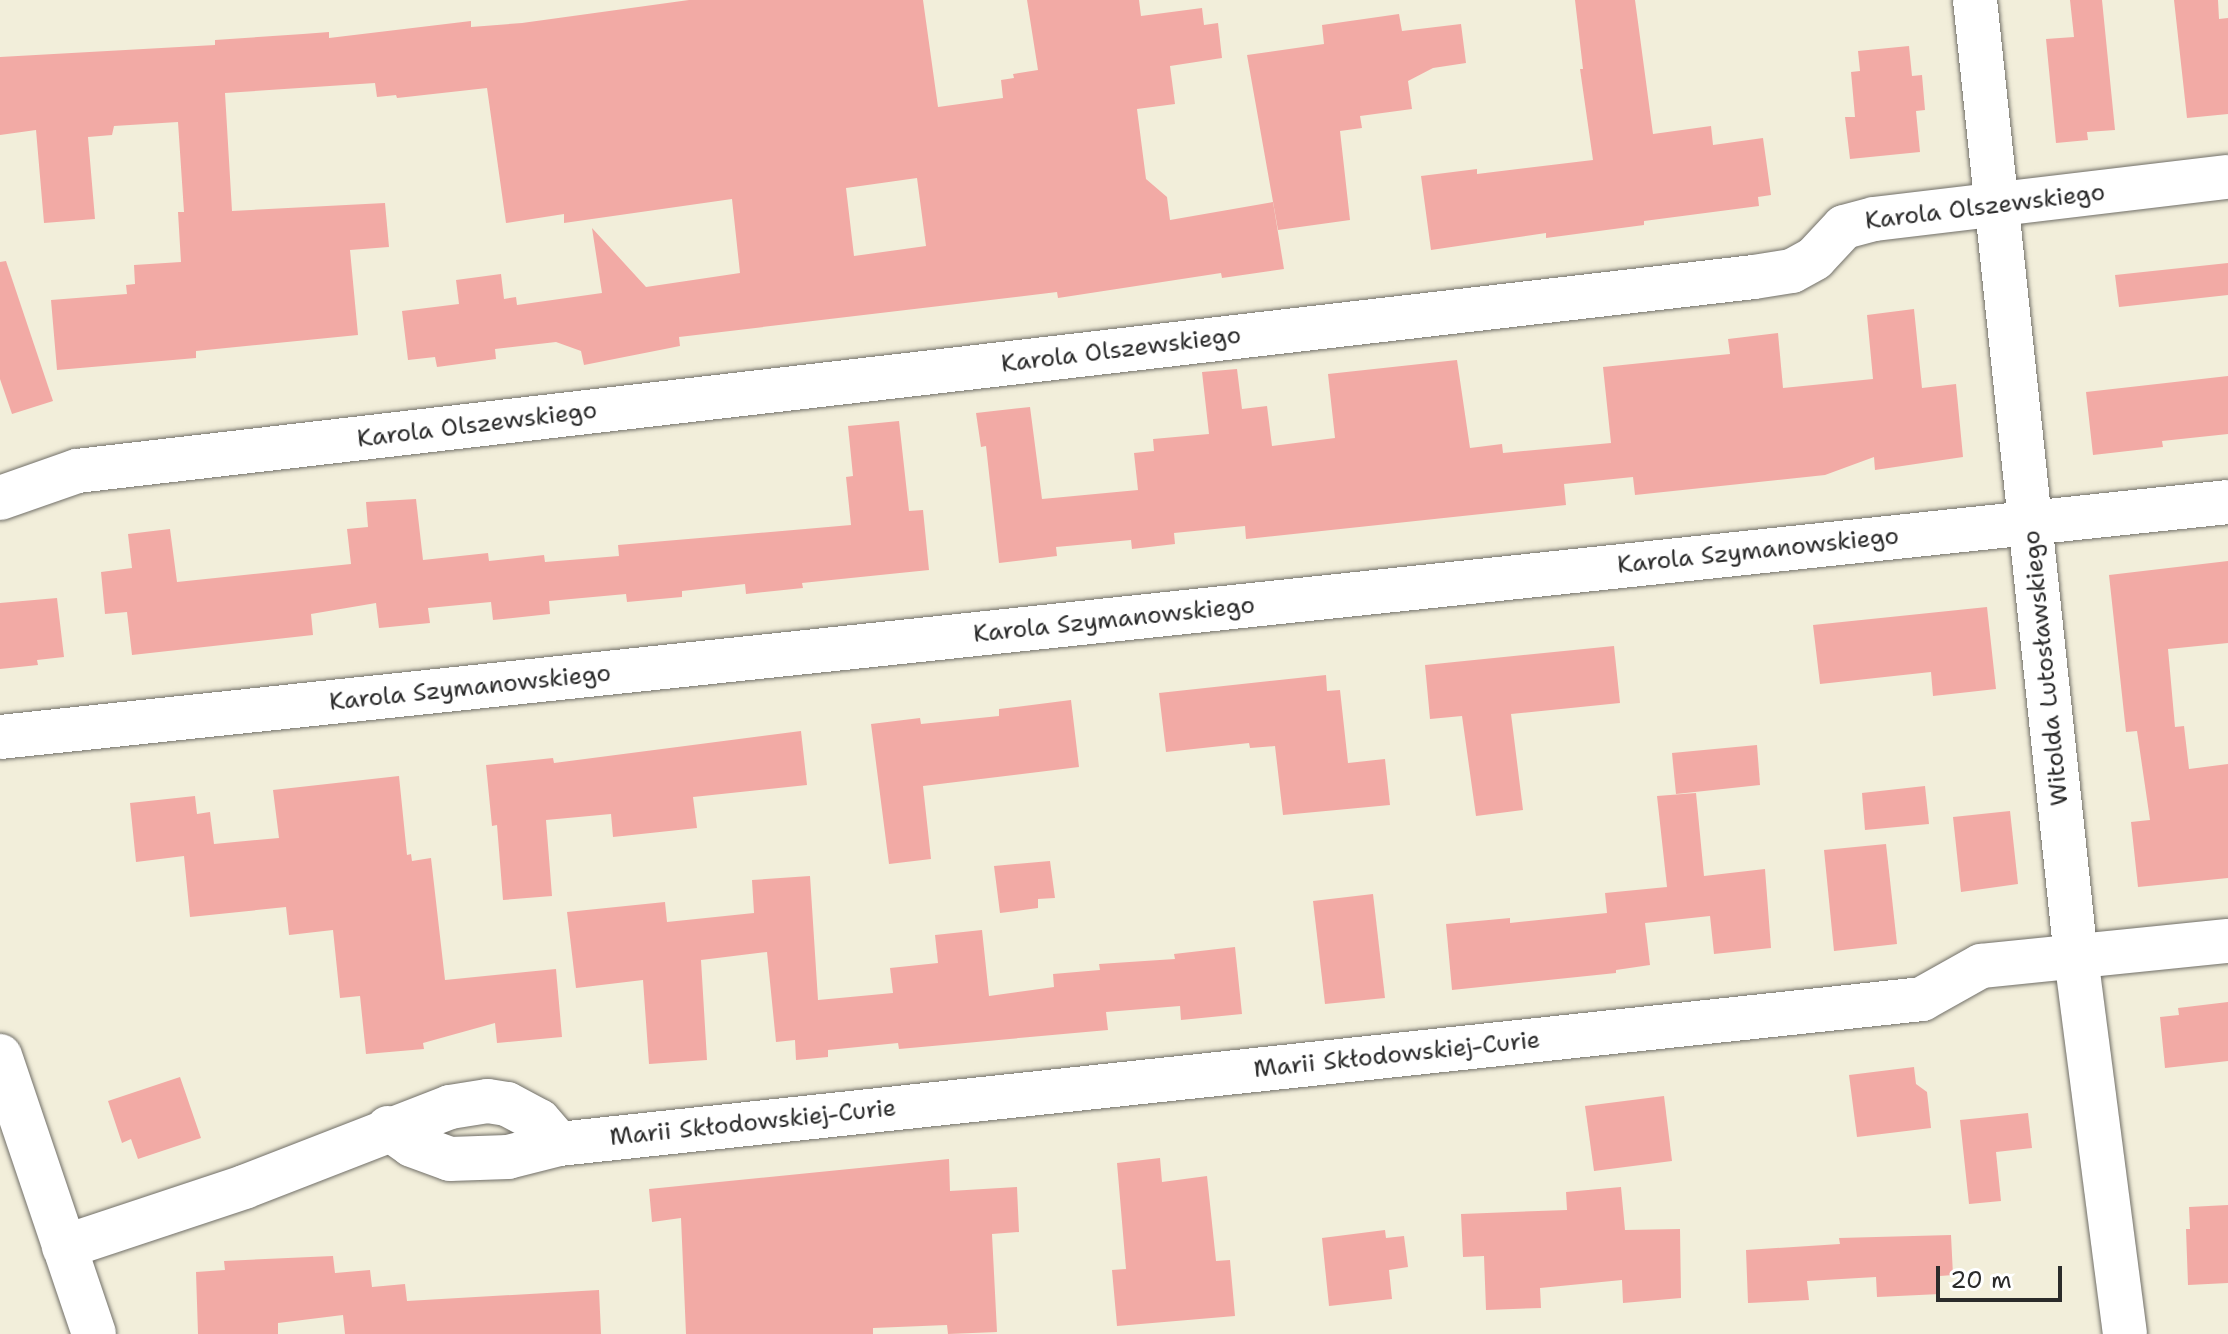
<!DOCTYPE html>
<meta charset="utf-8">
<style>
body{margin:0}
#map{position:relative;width:2228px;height:1334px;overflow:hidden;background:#f2eeda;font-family:"Shantell Sans",sans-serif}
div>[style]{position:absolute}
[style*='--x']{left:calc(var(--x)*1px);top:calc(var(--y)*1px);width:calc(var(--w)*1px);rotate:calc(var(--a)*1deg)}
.building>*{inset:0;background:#f2aaa5}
.roads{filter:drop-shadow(0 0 2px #716f68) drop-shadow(0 0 2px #716f68)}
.minor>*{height:44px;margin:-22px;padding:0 22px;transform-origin:22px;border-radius:22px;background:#fff}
span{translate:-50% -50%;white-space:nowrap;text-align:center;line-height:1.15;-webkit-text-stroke:6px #fff;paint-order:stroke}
.street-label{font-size:24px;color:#2b2b2b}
.scale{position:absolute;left:1936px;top:1266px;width:126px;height:36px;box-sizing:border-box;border:4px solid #2b2b2b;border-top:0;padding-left:10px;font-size:24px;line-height:28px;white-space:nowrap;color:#2b2b2b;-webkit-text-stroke:6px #fff;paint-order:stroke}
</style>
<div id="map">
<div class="building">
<i style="clip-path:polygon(evenodd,689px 0,923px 0,938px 107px,1003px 98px,1001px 80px,1014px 78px,1013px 74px,1038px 70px,1027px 0,1139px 0,1141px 16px,1202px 8px,1204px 25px,1218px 23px,1222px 58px,1170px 66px,1175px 104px,1137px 109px,1146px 179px,1167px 197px,1170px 220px,1273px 202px,1284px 269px,1222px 278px,1221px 273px,1058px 298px,1057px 292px,679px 337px,680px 346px,584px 365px,581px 351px,556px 342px,495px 349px,496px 359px,437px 367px,435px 357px,408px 360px,402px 311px,459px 304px,456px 280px,501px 274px,504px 299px,516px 297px,517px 305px,602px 293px,592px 228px,646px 287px,740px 273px,732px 199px,564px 223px,564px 214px,506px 223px,487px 88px,397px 98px,396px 95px,377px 97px,375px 83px,225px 93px,232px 211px,385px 203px,389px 247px,350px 250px,358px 335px,196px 351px,196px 358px,57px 370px,51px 300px,127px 294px,126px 285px,135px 284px,134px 265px,181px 262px,178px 212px,184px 212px,178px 122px,114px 126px,112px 135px,88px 137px,95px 219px,44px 223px,36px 130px,0 135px,0 57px,215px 45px,215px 40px,303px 34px,329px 32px,329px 38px,471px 21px,471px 27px,522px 23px,689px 0,917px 178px,926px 246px,854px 256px,846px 188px,917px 178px)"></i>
<i style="clip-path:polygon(1575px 0,1635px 0,1653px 134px,1711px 126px,1713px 145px,1763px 138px,1771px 195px,1758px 197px,1759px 206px,1644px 221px,1644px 225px,1546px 238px,1546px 233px,1431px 250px,1421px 176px,1477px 169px,1477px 174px,1593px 160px,1580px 69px,1583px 69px)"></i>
<i style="clip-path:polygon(2070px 0,2102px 0,2115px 130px,2087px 132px,2088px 140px,2056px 143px,2046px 39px,2074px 37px)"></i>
<i style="clip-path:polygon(2174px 0,2218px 0,2219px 19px,2228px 18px,2228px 114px,2187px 118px)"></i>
<i style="clip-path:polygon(1399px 14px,1402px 31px,1461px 24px,1466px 63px,1433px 68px,1408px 81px,1412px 109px,1360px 116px,1362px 128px,1340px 131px,1350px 220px,1278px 230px,1247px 55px,1324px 44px,1322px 25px)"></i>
<i style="clip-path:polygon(1909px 46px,1912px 76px,1922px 75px,1925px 110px,1916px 111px,1920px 152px,1850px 159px,1845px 117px,1855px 117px,1851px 72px,1860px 71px,1858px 51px)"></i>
<i style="clip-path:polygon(6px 261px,53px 401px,12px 414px,0 379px,0 262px)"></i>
<i style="clip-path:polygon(2228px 263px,2228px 295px,2119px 307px,2115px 275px)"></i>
<i style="clip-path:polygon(1914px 309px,1922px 388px,1956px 384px,1963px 457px,1875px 470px,1874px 457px,1825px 475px,1635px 495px,1633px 477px,1564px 484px,1566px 505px,1246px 539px,1245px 526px,1174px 533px,1175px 544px,1132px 549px,1131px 540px,1056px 547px,1057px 556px,999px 563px,986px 446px,981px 447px,976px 413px,1030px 407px,1042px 499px,1138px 490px,1134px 453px,1154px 451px,1153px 439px,1209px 434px,1202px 372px,1237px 369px,1242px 409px,1267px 406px,1272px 446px,1335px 438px,1328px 374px,1457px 360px,1470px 448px,1502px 444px,1503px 453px,1611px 443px,1603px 367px,1730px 354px,1728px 339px,1778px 333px,1783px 388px,1873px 379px,1867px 315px)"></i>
<i style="clip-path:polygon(2228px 376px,2228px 434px,2162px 441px,2163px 447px,2093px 455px,2086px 392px)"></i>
<i style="clip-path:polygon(899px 421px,909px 511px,923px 510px,929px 570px,802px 583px,803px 588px,746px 594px,745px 584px,682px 591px,682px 597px,627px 602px,626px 594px,549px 601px,550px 614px,493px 620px,491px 602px,428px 608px,430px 623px,379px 628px,376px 603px,311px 614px,313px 635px,132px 655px,127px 612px,105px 614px,101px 572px,132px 568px,128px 534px,170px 529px,177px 582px,351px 564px,347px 529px,368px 527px,366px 502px,416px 499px,423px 560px,488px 553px,489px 561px,544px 555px,545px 562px,619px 556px,618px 545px,851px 525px,846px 477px,853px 476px,848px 426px)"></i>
<i style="clip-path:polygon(2228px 561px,2228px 643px,2168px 649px,2175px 727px,2184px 726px,2189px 769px,2228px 764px,2228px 878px,2138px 887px,2131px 822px,2150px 820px,2137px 731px,2126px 732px,2109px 575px)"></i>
<i style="clip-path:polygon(57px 598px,64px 657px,37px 660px,38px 665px,0 669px,0 603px)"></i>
<i style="clip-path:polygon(1987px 607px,1996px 689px,1933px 696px,1931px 672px,1820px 684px,1813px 625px)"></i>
<i style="clip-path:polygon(1614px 646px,1620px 703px,1511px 714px,1523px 810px,1476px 816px,1462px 716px,1430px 719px,1425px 665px)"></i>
<i style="clip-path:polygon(1326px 675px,1327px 691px,1340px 690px,1348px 763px,1385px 759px,1390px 805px,1283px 815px,1275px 746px,1250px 748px,1249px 743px,1166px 752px,1159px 693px)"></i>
<i style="clip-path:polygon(1071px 700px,1079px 767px,923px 786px,931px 859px,889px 864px,871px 724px,920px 718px,921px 724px,999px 716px,999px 709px)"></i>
<i style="clip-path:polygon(801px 731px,807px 785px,693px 797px,697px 828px,613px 837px,611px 814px,546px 820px,552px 896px,503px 900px,497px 825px,492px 826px,486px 765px,553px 758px,554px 763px)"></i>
<i style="clip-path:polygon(1757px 745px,1760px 785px,1676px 794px,1672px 753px)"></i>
<i style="clip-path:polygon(399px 776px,407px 855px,411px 854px,412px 861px,431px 858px,445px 980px,556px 969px,562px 1037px,497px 1043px,495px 1023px,423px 1043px,424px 1049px,366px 1054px,360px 996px,340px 998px,333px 930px,289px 935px,286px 907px,190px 917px,184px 856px,136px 862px,130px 803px,195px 796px,197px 814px,210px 812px,214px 844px,279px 838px,273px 790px)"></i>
<i style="clip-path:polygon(1925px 786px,1929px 824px,1865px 830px,1862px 793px)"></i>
<i style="clip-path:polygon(1696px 793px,1704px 876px,1765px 869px,1771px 948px,1714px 954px,1710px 916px,1645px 923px,1650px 965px,1616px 970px,1616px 973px,1452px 990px,1446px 924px,1510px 918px,1510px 923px,1607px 913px,1605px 893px,1667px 887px,1657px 796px)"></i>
<i style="clip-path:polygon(2010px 811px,2018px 884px,1961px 892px,1953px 817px)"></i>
<i style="clip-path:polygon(1886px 844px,1897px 944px,1834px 951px,1824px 850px)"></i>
<i style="clip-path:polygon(1050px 861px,1055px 898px,1038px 899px,1038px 908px,1000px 913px,994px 866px)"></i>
<i style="clip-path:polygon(810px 876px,818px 1000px,893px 993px,890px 968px,938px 963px,935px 935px,982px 930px,989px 996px,1054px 987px,1053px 974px,1100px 970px,1099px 964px,1175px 959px,1174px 954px,1235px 947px,1242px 1014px,1181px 1020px,1180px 1006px,1106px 1012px,1108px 1030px,899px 1049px,898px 1043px,828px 1050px,828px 1057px,796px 1060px,795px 1040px,776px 1042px,767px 952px,701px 960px,707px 1060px,649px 1064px,643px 980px,576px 988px,567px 912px,665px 902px,667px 922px,754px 913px,752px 880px)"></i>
<i style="clip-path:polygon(1373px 894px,1385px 998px,1325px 1004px,1313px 901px)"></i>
<i style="clip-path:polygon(2228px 1002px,2228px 1061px,2165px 1068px,2160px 1017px,2179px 1015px,2178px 1008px)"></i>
<i style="clip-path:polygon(1914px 1067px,1916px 1084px,1927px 1092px,1931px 1128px,1857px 1137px,1849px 1075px)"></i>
<i style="clip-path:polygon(180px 1077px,201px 1138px,138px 1159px,131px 1139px,122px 1143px,108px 1101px)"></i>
<i style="clip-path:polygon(1664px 1096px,1672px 1161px,1594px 1171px,1585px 1106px)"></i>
<i style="clip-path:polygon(2028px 1113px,2032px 1148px,1996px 1152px,2001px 1201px,1969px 1204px,1960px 1120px)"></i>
<i style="clip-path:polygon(1160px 1158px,1162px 1182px,1207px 1176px,1216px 1261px,1230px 1260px,1235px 1316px,1117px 1326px,1112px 1270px,1126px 1269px,1117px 1163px)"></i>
<i style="clip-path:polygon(949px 1159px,950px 1191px,1017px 1187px,1019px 1232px,992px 1234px,997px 1332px,948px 1334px,947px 1325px,873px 1328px,873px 1334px,686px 1334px,681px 1218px,652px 1222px,649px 1189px)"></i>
<i style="clip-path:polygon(1621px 1187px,1625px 1230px,1680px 1229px,1681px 1298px,1623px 1303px,1622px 1280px,1540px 1288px,1541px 1308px,1486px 1310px,1484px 1256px,1463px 1257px,1461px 1214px,1567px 1210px,1566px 1192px)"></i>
<i style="clip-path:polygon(2228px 1205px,2228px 1283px,2188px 1285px,2186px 1229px,2190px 1229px,2189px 1207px)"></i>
<i style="clip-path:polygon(1385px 1230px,1386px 1238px,1404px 1236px,1408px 1267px,1389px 1270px,1392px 1299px,1329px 1306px,1322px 1238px)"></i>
<i style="clip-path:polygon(1951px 1235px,1953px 1275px,1940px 1276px,1940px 1294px,1877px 1297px,1876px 1277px,1807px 1281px,1809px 1300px,1748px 1303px,1746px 1250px,1840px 1244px,1839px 1238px)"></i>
<i style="clip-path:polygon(333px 1256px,335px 1273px,370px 1270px,372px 1287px,405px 1284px,407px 1301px,599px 1290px,601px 1334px,345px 1334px,343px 1315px,278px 1323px,278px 1334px,198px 1334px,196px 1272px,225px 1270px,224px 1261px)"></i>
</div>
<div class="roads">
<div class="minor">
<i style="--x:1975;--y:0;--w:962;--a:83.98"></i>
<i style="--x:2076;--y:957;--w:380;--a:82.6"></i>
<i style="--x:0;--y:498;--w:82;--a:-19.3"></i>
<i style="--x:77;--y:471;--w:1688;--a:-6.6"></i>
<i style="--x:1754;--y:277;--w:38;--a:-9"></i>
<i style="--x:1792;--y:271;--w:26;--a:-29"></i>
<i style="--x:1815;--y:258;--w:42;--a:-46.9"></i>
<i style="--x:1844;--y:227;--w:31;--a:-15"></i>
<i style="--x:1874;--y:219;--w:356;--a:-6.8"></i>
<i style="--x:0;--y:737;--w:2240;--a:-6.02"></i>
<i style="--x:0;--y:1056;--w:293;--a:71.3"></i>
<i style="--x:388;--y:1128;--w:29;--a:35"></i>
<i style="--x:412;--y:1145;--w:40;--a:20.2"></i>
<i style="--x:450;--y:1159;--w:58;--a:-2"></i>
<i style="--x:508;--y:1157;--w:53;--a:-14.3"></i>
<i style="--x:559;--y:1144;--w:1371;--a:-6.07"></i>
<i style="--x:1922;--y:999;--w:68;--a:-29.2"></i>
<i style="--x:1981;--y:966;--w:248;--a:-5.8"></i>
<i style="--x:64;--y:1247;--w:190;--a:-18.4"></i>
<i style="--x:244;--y:1187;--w:221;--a:-21.2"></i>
<i style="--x:450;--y:1107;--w:38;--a:-9"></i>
<i style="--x:488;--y:1101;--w:19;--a:9"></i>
<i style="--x:507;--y:1104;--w:36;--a:28"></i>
<i style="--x:539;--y:1121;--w:30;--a:49"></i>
</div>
</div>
<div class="street-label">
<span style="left:1985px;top:207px;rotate:-7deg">Karola Olszewskiego</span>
<span style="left:1121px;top:350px;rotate:-7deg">Karola Olszewskiego</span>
<span style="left:477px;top:425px;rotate:-7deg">Karola Olszewskiego</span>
<span style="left:1758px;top:551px;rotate:-6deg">Karola Szymanowskiego</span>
<span style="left:1114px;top:620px;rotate:-6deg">Karola Szymanowskiego</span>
<span style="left:2046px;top:668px;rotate:-96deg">Witolda Lutosławskiego</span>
<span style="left:470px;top:688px;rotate:-6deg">Karola Szymanowskiego</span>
<span style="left:1397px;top:1055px;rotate:-6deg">Marii Skłodowskiej-Curie</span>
<span style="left:753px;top:1123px;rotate:-6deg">Marii Skłodowskiej-Curie</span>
</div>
<div class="scale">20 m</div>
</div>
